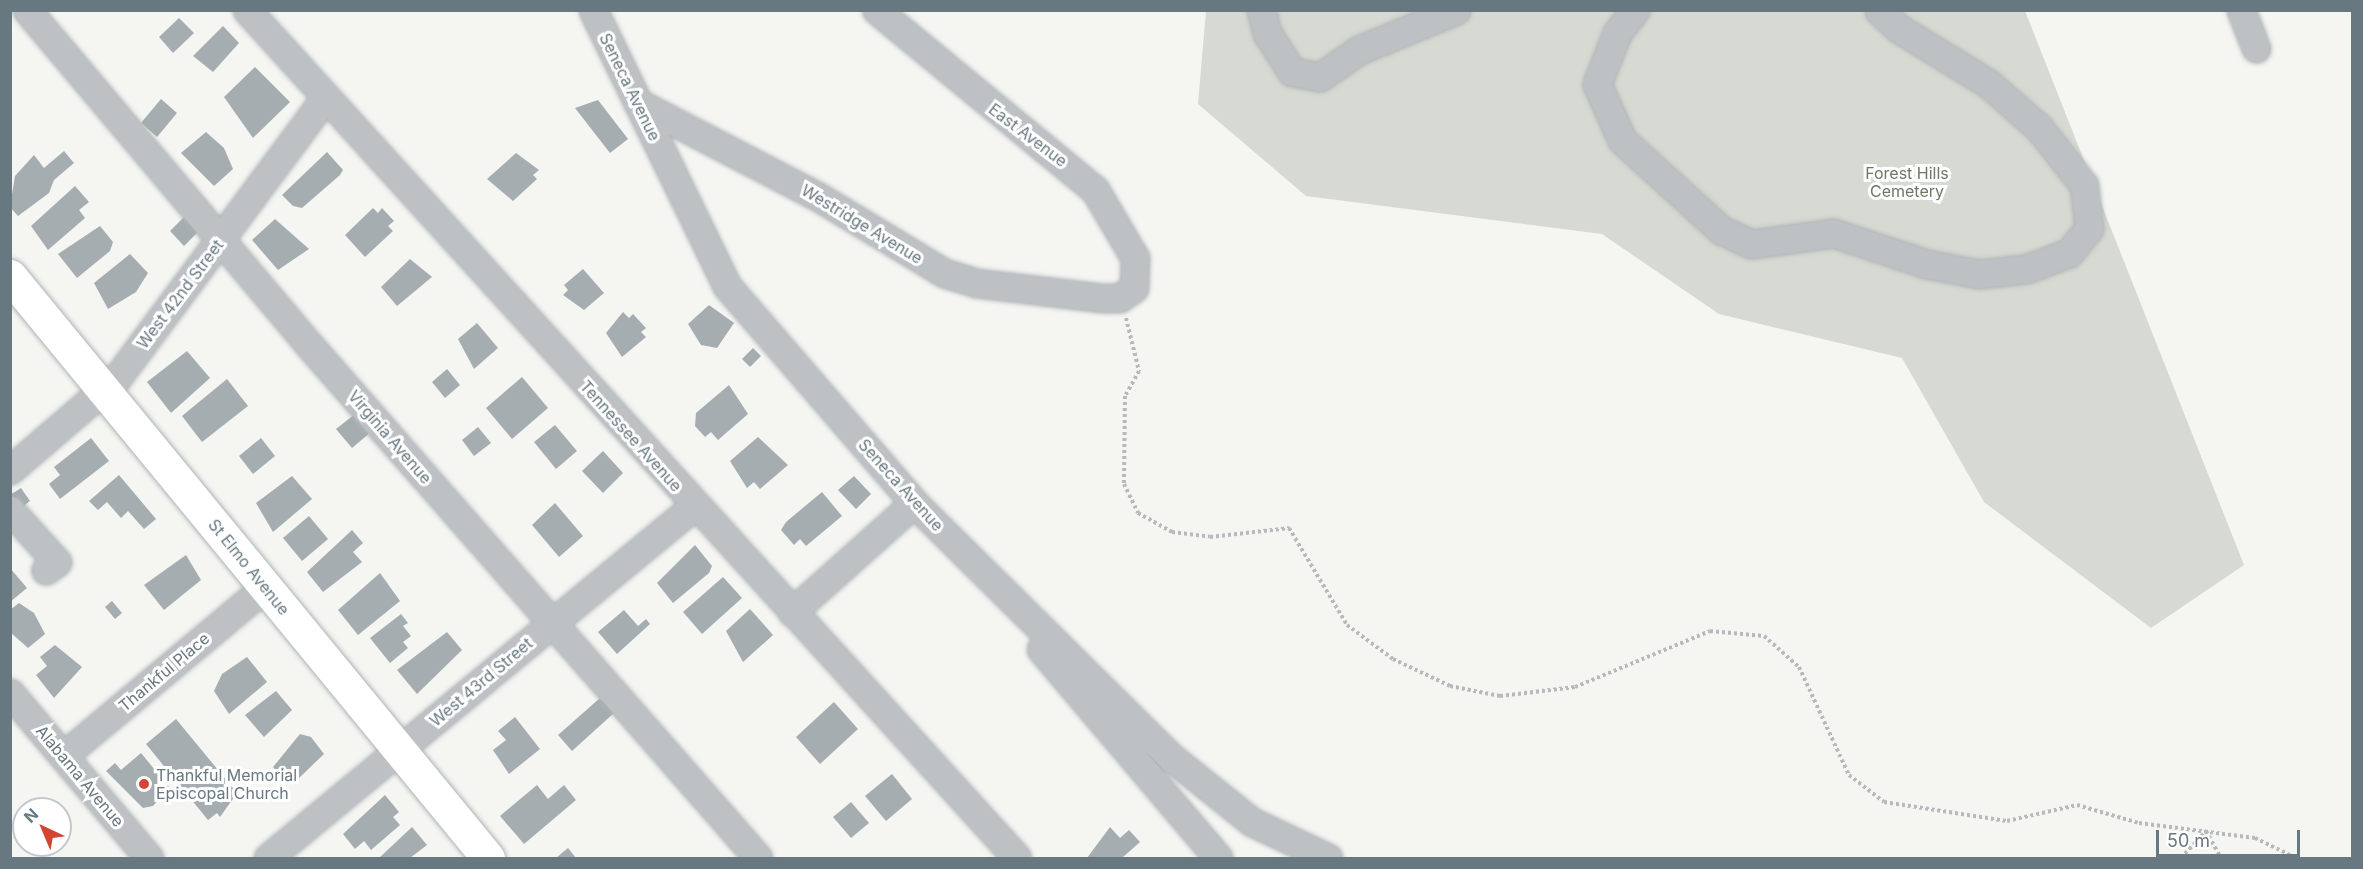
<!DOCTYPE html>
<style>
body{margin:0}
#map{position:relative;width:2363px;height:869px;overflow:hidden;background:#f5f5f2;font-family:Inter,sans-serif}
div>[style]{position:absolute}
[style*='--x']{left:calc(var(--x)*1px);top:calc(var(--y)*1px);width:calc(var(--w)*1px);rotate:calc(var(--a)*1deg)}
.green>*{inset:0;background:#d6dad2}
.building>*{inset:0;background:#a5adb1}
.path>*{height:4px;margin-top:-2px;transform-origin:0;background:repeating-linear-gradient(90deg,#b7babc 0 3px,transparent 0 6px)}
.roads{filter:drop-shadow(0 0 2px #aeb4b7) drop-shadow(0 0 2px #aeb4b7)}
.minor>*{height:27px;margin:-13.5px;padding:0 13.5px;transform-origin:13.5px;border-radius:13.5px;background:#bdc1c4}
.major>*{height:33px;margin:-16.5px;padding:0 16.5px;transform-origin:16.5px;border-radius:16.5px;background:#fff}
.dots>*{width:16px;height:16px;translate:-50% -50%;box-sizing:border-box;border:3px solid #fff;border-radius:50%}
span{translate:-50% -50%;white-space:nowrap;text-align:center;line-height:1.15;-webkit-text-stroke:6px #fff;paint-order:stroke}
.street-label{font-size:16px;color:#677881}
.park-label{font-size:16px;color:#6b7865}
.poi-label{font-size:16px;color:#677881}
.left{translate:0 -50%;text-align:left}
.frame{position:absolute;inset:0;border:12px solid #677881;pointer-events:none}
.north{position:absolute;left:12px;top:797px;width:60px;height:60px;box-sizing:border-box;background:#fff;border:2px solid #c2c9cd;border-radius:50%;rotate:316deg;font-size:16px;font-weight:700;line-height:24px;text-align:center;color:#677881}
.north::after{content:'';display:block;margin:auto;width:21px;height:27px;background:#d44433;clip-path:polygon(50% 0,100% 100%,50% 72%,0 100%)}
.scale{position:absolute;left:2156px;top:830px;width:144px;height:27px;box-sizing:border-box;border:3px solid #677881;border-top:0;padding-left:8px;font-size:18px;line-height:21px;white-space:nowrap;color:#677881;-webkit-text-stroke:4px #fff;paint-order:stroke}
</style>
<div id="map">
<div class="green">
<i style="clip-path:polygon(1206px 11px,2025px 11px,2244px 565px,2151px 628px,1984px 502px,1902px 358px,1719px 314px,1602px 234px,1306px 196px,1198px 104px)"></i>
</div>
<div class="building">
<i style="clip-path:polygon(179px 18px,194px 33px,173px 53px,159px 37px)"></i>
<i style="clip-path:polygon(223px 26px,239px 43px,213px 72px,193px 56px)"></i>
<i style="clip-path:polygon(255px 67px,290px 102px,253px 138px,224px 97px)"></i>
<i style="clip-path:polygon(161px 99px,177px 113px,157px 137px,141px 123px)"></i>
<i style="clip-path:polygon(598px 100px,628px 139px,610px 153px,575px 108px)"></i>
<i style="clip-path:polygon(206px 132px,224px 148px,233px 169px,214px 186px,181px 153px)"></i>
<i style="clip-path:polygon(64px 151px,74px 163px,54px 180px,49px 193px,18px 216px,10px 207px,15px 176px,34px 155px,44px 168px)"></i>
<i style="clip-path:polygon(327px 152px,343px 170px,340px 175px,302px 208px,293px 206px,282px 195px)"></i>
<i style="clip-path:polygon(516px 153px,539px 170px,533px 175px,537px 179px,513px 201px,487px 179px)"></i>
<i style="clip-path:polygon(75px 186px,89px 202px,79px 210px,85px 218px,48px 250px,31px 226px)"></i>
<i style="clip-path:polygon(373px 208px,378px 213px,382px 208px,394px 221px,388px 226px,393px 231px,365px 257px,345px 235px)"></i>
<i style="clip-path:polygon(184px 217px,198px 232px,184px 246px,170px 231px)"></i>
<i style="clip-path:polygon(275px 219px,309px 249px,278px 270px,252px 240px)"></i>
<i style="clip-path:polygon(100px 226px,113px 242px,110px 251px,77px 278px,58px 254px)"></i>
<i style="clip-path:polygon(130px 254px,148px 273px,136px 292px,108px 309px,94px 283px)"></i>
<i style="clip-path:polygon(410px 259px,432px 277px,397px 306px,381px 287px)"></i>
<i style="clip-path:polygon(583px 269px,604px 293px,584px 310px,563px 295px,568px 290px,564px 285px)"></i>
<i style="clip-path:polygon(709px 305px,734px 323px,717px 348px,701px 345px,688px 324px)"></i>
<i style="clip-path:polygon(623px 312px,629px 318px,633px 314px,646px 328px,641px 332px,646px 337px,622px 357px,606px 333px)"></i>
<i style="clip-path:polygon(477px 323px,498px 348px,474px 369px,458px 339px)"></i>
<i style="clip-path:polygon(753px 348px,761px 356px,750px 367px,742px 359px)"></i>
<i style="clip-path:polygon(187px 351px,210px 378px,171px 413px,147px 382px)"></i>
<i style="clip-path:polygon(447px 369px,460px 385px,445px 398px,432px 382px)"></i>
<i style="clip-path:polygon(522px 377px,548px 408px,512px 439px,486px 408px)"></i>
<i style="clip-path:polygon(227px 379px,248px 406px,202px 442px,182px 416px)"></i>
<i style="clip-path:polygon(729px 385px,748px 414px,718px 440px,711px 432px,705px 437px,695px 426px,696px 413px)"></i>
<i style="clip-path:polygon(355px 414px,371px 432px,352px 448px,336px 429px)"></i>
<i style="clip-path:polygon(555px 425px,577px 451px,556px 469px,534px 442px)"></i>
<i style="clip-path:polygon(478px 427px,491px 443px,474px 456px,462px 440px)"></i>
<i style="clip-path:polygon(758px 437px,788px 465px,760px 489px,754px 482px,747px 488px,730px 461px)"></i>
<i style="clip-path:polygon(91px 438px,109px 461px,60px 499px,49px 484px,60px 475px,54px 467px)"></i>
<i style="clip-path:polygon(261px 438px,275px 456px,253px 474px,239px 456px)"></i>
<i style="clip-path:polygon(603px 451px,623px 473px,603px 493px,582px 471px)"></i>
<i style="clip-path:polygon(119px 475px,156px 519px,144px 529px,128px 511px,121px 518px,107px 502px,98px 510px,89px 501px)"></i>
<i style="clip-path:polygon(292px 476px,312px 499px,273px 532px,256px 503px)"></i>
<i style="clip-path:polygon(854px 476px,871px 494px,856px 509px,838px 490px)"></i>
<i style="clip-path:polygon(21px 488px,30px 501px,17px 511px,10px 495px)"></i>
<i style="clip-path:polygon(822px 492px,842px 516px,806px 546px,800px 539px,794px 545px,781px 530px,786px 522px)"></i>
<i style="clip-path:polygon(555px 503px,583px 536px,559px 557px,532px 525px)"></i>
<i style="clip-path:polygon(309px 516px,328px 539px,302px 561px,283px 538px)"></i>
<i style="clip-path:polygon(352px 530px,363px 543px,353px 552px,362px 562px,323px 592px,307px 572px)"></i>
<i style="clip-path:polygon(695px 545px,712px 566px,709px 573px,673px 603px,657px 583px)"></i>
<i style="clip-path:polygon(186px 555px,201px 580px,164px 610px,144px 585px)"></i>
<i style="clip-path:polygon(10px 568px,27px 588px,10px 602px)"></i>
<i style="clip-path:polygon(380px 573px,400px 601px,358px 635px,338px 610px)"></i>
<i style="clip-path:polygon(723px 577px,742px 598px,702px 634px,683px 612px)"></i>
<i style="clip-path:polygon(112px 601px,122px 613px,115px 619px,105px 607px)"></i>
<i style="clip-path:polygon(19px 603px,34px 613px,45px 634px,28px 648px,10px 632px,10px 610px)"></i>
<i style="clip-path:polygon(750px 609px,773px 635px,743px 662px,726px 631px)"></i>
<i style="clip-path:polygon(624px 610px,638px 626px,646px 619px,650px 624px,617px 654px,598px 632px)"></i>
<i style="clip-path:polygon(401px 614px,408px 623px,403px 626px,411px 636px,403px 642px,408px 648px,390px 663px,370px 638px)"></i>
<i style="clip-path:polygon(447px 632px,462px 650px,417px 694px,397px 670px)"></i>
<i style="clip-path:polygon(55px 645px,82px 667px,54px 698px,36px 675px,47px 666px,40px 657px)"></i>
<i style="clip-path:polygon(247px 657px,267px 682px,229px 714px,214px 691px,222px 674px)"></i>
<i style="clip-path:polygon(276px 691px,292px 710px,264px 737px,245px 715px)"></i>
<i style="clip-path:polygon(600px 698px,614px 713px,572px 751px,558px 735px)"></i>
<i style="clip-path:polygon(834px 702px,858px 729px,820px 764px,796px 737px)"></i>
<i style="clip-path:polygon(515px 717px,540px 749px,509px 774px,493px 750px,506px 740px,498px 731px)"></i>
<i style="clip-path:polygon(176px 719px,237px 793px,220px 817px,217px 813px,208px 820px,146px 744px)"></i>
<i style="clip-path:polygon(300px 734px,311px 737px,324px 754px,299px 778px,295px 773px,286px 782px,273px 767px)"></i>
<i style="clip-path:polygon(141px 753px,169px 787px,153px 806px,143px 808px,106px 771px,115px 763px,121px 770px)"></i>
<i style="clip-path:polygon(892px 774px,912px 799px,886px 821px,865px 796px)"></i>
<i style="clip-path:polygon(537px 785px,548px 799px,564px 785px,576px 800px,524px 844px,500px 816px)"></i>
<i style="clip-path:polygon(385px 795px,399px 812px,393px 817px,400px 825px,371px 850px,364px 841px,355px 849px,343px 834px)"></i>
<i style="clip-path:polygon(851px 802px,869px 823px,851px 838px,833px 817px)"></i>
<i style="clip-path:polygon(412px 827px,427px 845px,410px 858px,379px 858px)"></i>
<i style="clip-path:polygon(1110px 827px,1120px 838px,1129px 830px,1140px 842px,1122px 858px,1087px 858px)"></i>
<i style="clip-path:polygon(568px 848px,576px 858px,556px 858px)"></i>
</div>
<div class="path">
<i style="--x:1126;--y:318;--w:55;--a:76.2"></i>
<i style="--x:1139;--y:371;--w:29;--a:119"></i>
<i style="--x:1125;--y:396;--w:88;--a:90.7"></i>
<i style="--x:1124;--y:484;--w:32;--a:64"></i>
<i style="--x:1138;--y:513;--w:39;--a:29"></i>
<i style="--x:1172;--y:532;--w:38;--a:7"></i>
<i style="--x:1210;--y:537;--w:80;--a:-6.5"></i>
<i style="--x:1289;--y:528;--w:113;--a:59.1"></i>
<i style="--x:1347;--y:625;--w:57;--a:36.5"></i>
<i style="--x:1393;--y:659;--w:63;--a:25.3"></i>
<i style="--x:1450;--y:686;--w:51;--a:11.3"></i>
<i style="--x:1500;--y:696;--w:76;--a:-6.8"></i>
<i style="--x:1575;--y:687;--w:146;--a:-22.5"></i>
<i style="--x:1710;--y:631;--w:54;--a:5.3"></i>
<i style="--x:1764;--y:636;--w:47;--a:41.5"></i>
<i style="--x:1799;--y:667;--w:119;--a:65.2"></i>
<i style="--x:1849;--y:775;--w:44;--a:37.6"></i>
<i style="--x:1884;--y:802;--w:124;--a:8.8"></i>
<i style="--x:2007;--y:821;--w:72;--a:-12.9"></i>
<i style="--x:2077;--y:805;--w:65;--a:16.2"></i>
<i style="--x:2139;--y:823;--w:117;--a:7.4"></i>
<i style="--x:2255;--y:838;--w:46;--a:26"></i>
<i style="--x:2181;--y:858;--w:37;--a:-47"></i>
<i style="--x:2206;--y:831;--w:31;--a:61"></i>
</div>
<div class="roads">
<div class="minor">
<i style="--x:27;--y:10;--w:439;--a:49.9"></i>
<i style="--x:310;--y:346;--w:680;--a:48.81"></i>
<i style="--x:247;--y:10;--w:1145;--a:47.76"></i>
<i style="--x:593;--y:10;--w:307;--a:64.1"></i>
<i style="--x:727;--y:286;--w:286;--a:49.2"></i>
<i style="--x:914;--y:503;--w:363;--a:44.7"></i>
<i style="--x:1172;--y:758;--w:102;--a:38.7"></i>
<i style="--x:1252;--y:822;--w:84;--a:25.3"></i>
<i style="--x:1261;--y:10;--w:24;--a:75"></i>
<i style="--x:1267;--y:33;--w:46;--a:57.3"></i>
<i style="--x:1292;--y:72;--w:28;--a:10"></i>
<i style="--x:1320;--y:77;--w:47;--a:-34.7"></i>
<i style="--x:1359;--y:50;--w:105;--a:-22.4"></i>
<i style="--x:1635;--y:10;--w:29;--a:128"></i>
<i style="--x:1617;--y:33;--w:55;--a:111.4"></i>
<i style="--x:1597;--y:84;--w:61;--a:65.9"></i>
<i style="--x:1622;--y:140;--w:134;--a:42.3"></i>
<i style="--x:1721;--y:230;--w:33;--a:25"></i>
<i style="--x:1751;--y:244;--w:83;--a:-7.6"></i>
<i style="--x:1833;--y:233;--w:99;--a:18.3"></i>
<i style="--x:1927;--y:264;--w:53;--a:10.9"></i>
<i style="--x:1979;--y:274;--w:47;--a:-6.1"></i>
<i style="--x:2026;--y:269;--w:46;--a:-20.4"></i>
<i style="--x:2069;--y:253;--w:32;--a:-51"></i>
<i style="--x:2089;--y:228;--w:43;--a:-96.6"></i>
<i style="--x:2084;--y:185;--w:73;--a:-128.3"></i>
<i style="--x:2039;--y:128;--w:67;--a:-138.7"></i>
<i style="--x:1989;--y:84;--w:107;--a:-148.4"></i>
<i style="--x:1898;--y:28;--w:26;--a:-137"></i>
<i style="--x:2241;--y:10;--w:41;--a:68.5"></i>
<i style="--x:638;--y:103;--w:202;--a:27.5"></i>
<i style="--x:817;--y:196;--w:149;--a:31.2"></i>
<i style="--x:944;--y:273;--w:34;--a:17"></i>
<i style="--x:976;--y:283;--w:126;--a:6.8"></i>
<i style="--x:1101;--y:298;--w:18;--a:0"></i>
<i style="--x:1119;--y:298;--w:18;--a:-34"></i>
<i style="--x:1134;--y:288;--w:30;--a:-88"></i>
<i style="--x:1135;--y:258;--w:79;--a:-120.5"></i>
<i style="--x:1095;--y:190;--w:283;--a:-140.5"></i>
<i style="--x:10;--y:470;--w:141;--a:-40.7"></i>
<i style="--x:117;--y:378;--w:350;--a:-53.4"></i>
<i style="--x:10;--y:510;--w:70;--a:47.9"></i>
<i style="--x:57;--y:562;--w:14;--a:144"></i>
<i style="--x:792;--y:612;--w:164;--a:-41.8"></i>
<i style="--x:1041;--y:649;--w:274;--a:49.7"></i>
<i style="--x:10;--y:693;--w:216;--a:49.9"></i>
<i style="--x:63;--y:756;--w:263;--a:-39.9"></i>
<i style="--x:268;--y:858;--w:553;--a:-39.57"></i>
</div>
<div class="major">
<i style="--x:10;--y:276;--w:753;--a:50.6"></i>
</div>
</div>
<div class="dots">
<i style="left:144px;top:784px;background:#d44433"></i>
</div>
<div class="street-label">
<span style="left:630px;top:87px;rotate:64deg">Seneca Avenue</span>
<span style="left:1028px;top:135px;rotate:37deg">East Avenue</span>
<span style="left:862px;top:224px;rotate:31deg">Westridge Avenue</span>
<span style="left:180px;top:294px;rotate:-53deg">West 42nd Street</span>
<span style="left:631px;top:436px;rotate:48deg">Tennessee Avenue</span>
<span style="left:390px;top:437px;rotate:49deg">Virginia Avenue</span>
<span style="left:901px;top:485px;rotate:48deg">Seneca Avenue</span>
<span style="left:249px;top:567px;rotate:51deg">St Elmo Avenue</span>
<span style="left:164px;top:672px;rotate:-40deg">Thankful Place</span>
<span style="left:481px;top:682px;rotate:-40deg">West 43rd Street</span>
<span style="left:80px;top:776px;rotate:50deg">Alabama Avenue</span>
</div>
<div class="park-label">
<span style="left:1907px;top:182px">Forest Hills<br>Cemetery</span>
</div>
<div class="poi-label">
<span class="left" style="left:156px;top:784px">Thankful Memorial<br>Episcopal Church</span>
</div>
<div class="frame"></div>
<div class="north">N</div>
<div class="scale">50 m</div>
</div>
